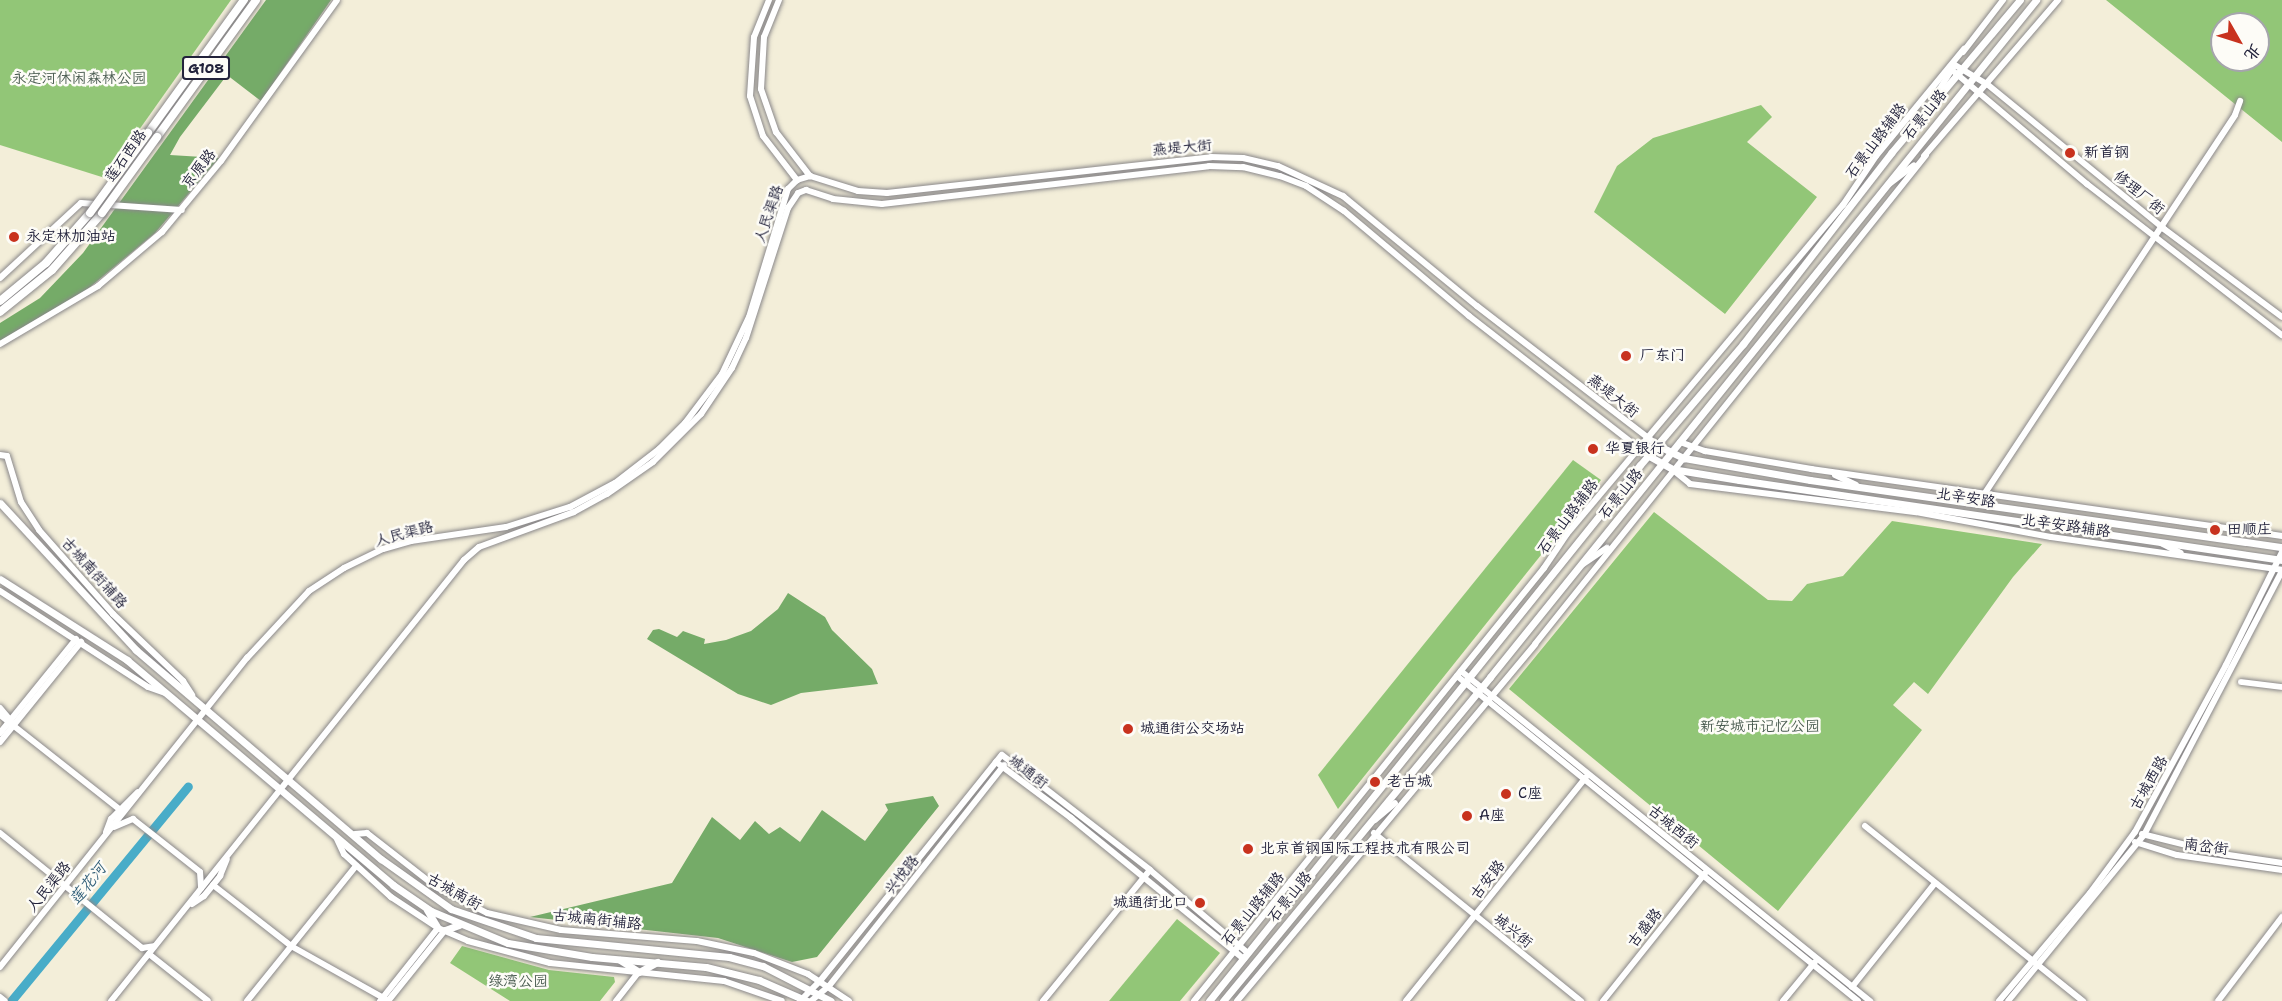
<!DOCTYPE html>
<meta charset="utf-8">
<style>
body{margin:0}
#map{position:relative;width:2282px;height:1001px;overflow:hidden;background:#f3eed9;font-family:"Shantell Sans","LXGW WenKai TC",sans-serif}
div>[style]{position:absolute}
[style*='--x']{left:calc(var(--x)*1px);top:calc(var(--y)*1px);width:calc(var(--w)*1px);rotate:calc(var(--a)*1deg)}
.green>*{inset:0;background:#92c677}
.forest>*{inset:0;background:#75ab68}
.river>*{height:9px;margin:-4.5px;padding:0 4.5px;transform-origin:4.5px;border-radius:4.5px;background:#48acc8}
.roads{filter:drop-shadow(0 0 2px #8a888a) drop-shadow(0 0 2px #8a888a)}
.secondary>*{height:6px;margin:-3px;padding:0 3px;transform-origin:3px;border-radius:3px;background:#fff}
.primary>*{height:7px;margin:-3.5px;padding:0 3.5px;transform-origin:3.5px;border-radius:3.5px;background:#fff}
.highway>*{height:8px;margin:-4px;padding:0 4px;transform-origin:4px;border-radius:4px;background:#fff}
.bridges{filter:drop-shadow(0 0 2px #8a888a) drop-shadow(0 0 2px #8a888a)}
.highway-bridge>*{height:8px;margin:-4px;padding:0 4px;transform-origin:4px;border-radius:4px;background:#fff}
.dots>*{width:16px;height:16px;translate:-50% -50%;box-sizing:border-box;border:3px solid #fdfcf7;border-radius:50%}
span{translate:-50% -50%;white-space:nowrap;text-align:center;line-height:1.15;-webkit-text-stroke:5px #fdfcf7;paint-order:stroke}
.shield-label span{padding:2px 4px;background:#fdfcf7;border:2px solid;border-radius:4px;-webkit-text-stroke-width:0}
.shield-label{font-size:14px;color:#22223b;font-weight:700}
.park-label{font-size:15px;color:#495b50}
.street-label{font-size:15px;color:#22223b}
.poi-label{font-size:15px;color:#22223b}
.left{translate:0 -50%;text-align:left}
.right{translate:-100% -50%;text-align:right}
.water-label{font-size:16px;color:#33607a;font-style:italic}
.north{position:absolute;left:2210px;top:12px;width:60px;height:60px;box-sizing:border-box;background:#fdfcf7;border:2px solid #a5a5ac;border-radius:50%;rotate:129deg;font-size:16px;font-weight:700;line-height:24px;text-align:center;color:#22223b}
.north::after{content:'';display:block;margin:auto;width:21px;height:27px;background:#c8321e;clip-path:polygon(50% 0,100% 100%,50% 72%,0 100%)}
</style>
<div id="map">
<div class="green">
<i style="clip-path:polygon(0 0,231px 0,105px 178px,0 145px)"></i>
<i style="clip-path:polygon(evenodd,2106px 0,2282px 0,2282px 142px,2106px 0,2222px 24px,2258px 24px,2258px 60px,2222px 60px,2222px 24px)"></i>
<i style="clip-path:polygon(1761px 105px,1772px 117px,1747px 142px,1817px 197px,1725px 314px,1594px 212px,1617px 166px,1653px 138px)"></i>
<i style="clip-path:polygon(1573px 460px,1601px 480px,1338px 809px,1318px 775px)"></i>
<i style="clip-path:polygon(1654px 512px,1768px 600px,1792px 601px,1807px 584px,1843px 576px,1892px 521px,2042px 544px,2013px 577px,1928px 694px,1914px 682px,1893px 705px,1922px 730px,1778px 911px,1509px 689px)"></i>
<i style="clip-path:polygon(1177px 919px,1220px 953px,1180px 1001px,1109px 1001px)"></i>
<i style="clip-path:polygon(462px 946px,549px 970px,614px 977px,615px 982px,600px 1001px,510px 1001px,450px 963px)"></i>
</div>
<div class="forest">
<i style="clip-path:polygon(266px 0,331px 0,261px 101px,227px 75px,180px 137px,170px 155px,219px 158px,155px 233px,78px 297px,0 341px,0 323px,40px 298px,83px 253px)"></i>
<i style="clip-path:polygon(788px 593px,825px 617px,832px 630px,872px 669px,878px 684px,801px 693px,771px 705px,738px 694px,647px 639px,653px 630px,659px 629px,677px 637px,683px 631px,705px 639px,704px 644px,726px 640px,751px 631px,778px 609px)"></i>
<i style="clip-path:polygon(933px 796px,939px 806px,817px 957px,792px 962px,718px 938px,530px 917px,672px 883px,712px 817px,740px 840px,755px 821px,769px 834px,780px 827px,800px 842px,822px 810px,865px 841px,888px 810px,885px 804px)"></i>
</div>
<div class="river">
<i style="--x:11;--y:1001;--w:278;--a:-50.5"></i>
</div>
<div class="roads">
<div class="secondary">
<i style="--x:769;--y:0;--w:40;--a:112"></i>
<i style="--x:754;--y:37;--w:59;--a:93.9"></i>
<i style="--x:750;--y:96;--w:42;--a:72"></i>
<i style="--x:763;--y:136;--w:56;--a:52.3"></i>
<i style="--x:779;--y:0;--w:40;--a:112"></i>
<i style="--x:764;--y:37;--w:52;--a:93.3"></i>
<i style="--x:761;--y:89;--w:46;--a:70.8"></i>
<i style="--x:776;--y:132;--w:56;--a:52.3"></i>
<i style="--x:810;--y:176;--w:50;--a:17.4"></i>
<i style="--x:858;--y:191;--w:29;--a:4"></i>
<i style="--x:887;--y:193;--w:326;--a:-6.3"></i>
<i style="--x:1211;--y:157;--w:32;--a:2"></i>
<i style="--x:1243;--y:158;--w:36;--a:13"></i>
<i style="--x:1278;--y:166;--w:72;--a:24.8"></i>
<i style="--x:1343;--y:196;--w:173;--a:39.4"></i>
<i style="--x:1477;--y:306;--w:230;--a:37.6"></i>
<i style="--x:1963;--y:52;--w:66;--a:-52.4"></i>
<i style="--x:1955;--y:65;--w:37;--a:31"></i>
<i style="--x:1987;--y:84;--w:229;--a:39.3"></i>
<i style="--x:2164;--y:229;--w:147;--a:36.7"></i>
<i style="--x:1952;--y:70;--w:177;--a:40.2"></i>
<i style="--x:2087;--y:184;--w:247;--a:37.8"></i>
<i style="--x:1934;--y:98;--w:36;--a:-58"></i>
<i style="--x:1924;--y:156;--w:206;--a:-49.3"></i>
<i style="--x:1889;--y:184;--w:31;--a:-37"></i>
<i style="--x:0;--y:278;--w:110;--a:-42.8"></i>
<i style="--x:81;--y:203;--w:101;--a:4"></i>
<i style="--x:0;--y:344;--w:114;--a:-30.6"></i>
<i style="--x:98;--y:286;--w:84;--a:-40.2"></i>
<i style="--x:162;--y:232;--w:92;--a:-50.3"></i>
<i style="--x:221;--y:161;--w:198;--a:-54.2"></i>
<i style="--x:1680;--y:442;--w:27;--a:20"></i>
<i style="--x:1705;--y:451;--w:108;--a:9.6"></i>
<i style="--x:1811;--y:469;--w:476;--a:8.1"></i>
<i style="--x:0;--y:455;--w:7;--a:8"></i>
<i style="--x:7;--y:456;--w:48;--a:73.1"></i>
<i style="--x:21;--y:502;--w:33;--a:57"></i>
<i style="--x:39;--y:530;--w:112;--a:48.6"></i>
<i style="--x:113;--y:614;--w:97;--a:43.7"></i>
<i style="--x:183;--y:681;--w:17;--a:57"></i>
<i style="--x:1673;--y:470;--w:22;--a:39"></i>
<i style="--x:1690;--y:484;--w:228;--a:7.1"></i>
<i style="--x:1916;--y:512;--w:137;--a:10.5"></i>
<i style="--x:2051;--y:537;--w:233;--a:8.1"></i>
<i style="--x:1835;--y:475;--w:23;--a:25"></i>
<i style="--x:1985;--y:493;--w:453;--a:-56.5"></i>
<i style="--x:2235;--y:115;--w:15;--a:-70"></i>
<i style="--x:2161;--y:543;--w:22;--a:27"></i>
<i style="--x:1583;--y:564;--w:29;--a:-34"></i>
<i style="--x:0;--y:591;--w:176;--a:33"></i>
<i style="--x:148;--y:687;--w:18;--a:19"></i>
<i style="--x:1461;--y:671;--w:526;--a:38.9"></i>
<i style="--x:1457;--y:676;--w:516;--a:39.02"></i>
<i style="--x:2241;--y:682;--w:41;--a:7"></i>
<i style="--x:0;--y:708;--w:16;--a:50"></i>
<i style="--x:0;--y:715;--w:152;--a:38.3"></i>
<i style="--x:0;--y:733;--w:121;--a:-51"></i>
<i style="--x:0;--y:742;--w:129;--a:-51"></i>
<i style="--x:996;--y:762;--w:94;--a:36.7"></i>
<i style="--x:1071;--y:818;--w:223;--a:39.2"></i>
<i style="--x:1375;--y:820;--w:26;--a:-40"></i>
<i style="--x:1865;--y:826;--w:280;--a:38.8"></i>
<i style="--x:114;--y:827;--w:21;--a:-23"></i>
<i style="--x:133;--y:819;--w:85;--a:38.3"></i>
<i style="--x:200;--y:872;--w:16;--a:86"></i>
<i style="--x:106;--y:832;--w:14;--a:-69"></i>
<i style="--x:111;--y:819;--w:38;--a:-45"></i>
<i style="--x:0;--y:833;--w:183;--a:39"></i>
<i style="--x:142;--y:948;--w:12;--a:-9"></i>
<i style="--x:1374;--y:833;--w:267;--a:39.1"></i>
<i style="--x:355;--y:834;--w:12;--a:-5"></i>
<i style="--x:367;--y:833;--w:88;--a:38"></i>
<i style="--x:436;--y:887;--w:57;--a:27"></i>
<i style="--x:487;--y:913;--w:76;--a:12.9"></i>
<i style="--x:561;--y:930;--w:136;--a:4.6"></i>
<i style="--x:697;--y:941;--w:58;--a:11.9"></i>
<i style="--x:754;--y:953;--w:58;--a:21.3"></i>
<i style="--x:808;--y:974;--w:49;--a:33.4"></i>
<i style="--x:2142;--y:834;--w:82;--a:14"></i>
<i style="--x:2222;--y:854;--w:61;--a:8.5"></i>
<i style="--x:336;--y:837;--w:19;--a:65"></i>
<i style="--x:344;--y:854;--w:64;--a:42.5"></i>
<i style="--x:391;--y:897;--w:56;--a:33.4"></i>
<i style="--x:438;--y:928;--w:33;--a:23"></i>
<i style="--x:468;--y:941;--w:85;--a:15"></i>
<i style="--x:550;--y:963;--w:175;--a:5.9"></i>
<i style="--x:724;--y:981;--w:61;--a:19"></i>
<i style="--x:2135;--y:842;--w:44;--a:17.2"></i>
<i style="--x:2177;--y:855;--w:106;--a:8.1"></i>
<i style="--x:213;--y:885;--w:99;--a:38"></i>
<i style="--x:291;--y:946;--w:112;--a:29.3"></i>
<i style="--x:192;--y:904;--w:14;--a:-34"></i>
<i style="--x:204;--y:896;--w:26;--a:-51"></i>
<i style="--x:220;--y:876;--w:18;--a:-68"></i>
<i style="--x:149;--y:954;--w:75;--a:38.5"></i>
<i style="--x:0;--y:967;--w:396;--a:-51.4"></i>
<i style="--x:247;--y:658;--w:91;--a:-47.2"></i>
<i style="--x:309;--y:591;--w:42;--a:-33.3"></i>
<i style="--x:344;--y:568;--w:43;--a:-26"></i>
<i style="--x:383;--y:549;--w:29;--a:-16"></i>
<i style="--x:411;--y:541;--w:96;--a:-8.4"></i>
<i style="--x:506;--y:527;--w:67;--a:-17.4"></i>
<i style="--x:570;--y:507;--w:51;--a:-28.1"></i>
<i style="--x:615;--y:483;--w:56;--a:-37.7"></i>
<i style="--x:659;--y:449;--w:37;--a:-45"></i>
<i style="--x:685;--y:423;--w:61;--a:-52.9"></i>
<i style="--x:722;--y:374;--w:63;--a:-64.7"></i>
<i style="--x:749;--y:317;--w:134;--a:-73.1"></i>
<i style="--x:788;--y:189;--w:13;--a:-45"></i>
<i style="--x:797;--y:180;--w:14;--a:-17"></i>
<i style="--x:1852;--y:987;--w:133;--a:-51.4"></i>
<i style="--x:0;--y:997;--w:6;--a:39"></i>
<i style="--x:111;--y:1001;--w:565;--a:-51.32"></i>
<i style="--x:464;--y:560;--w:20;--a:-41"></i>
<i style="--x:479;--y:547;--w:101;--a:-20.2"></i>
<i style="--x:574;--y:512;--w:38;--a:-29"></i>
<i style="--x:607;--y:494;--w:56;--a:-34.8"></i>
<i style="--x:653;--y:462;--w:68;--a:-45"></i>
<i style="--x:701;--y:414;--w:55;--a:-56"></i>
<i style="--x:732;--y:368;--w:33;--a:-65"></i>
<i style="--x:746;--y:338;--w:137;--a:-72.1"></i>
<i style="--x:788;--y:208;--w:18;--a:-56"></i>
<i style="--x:798;--y:193;--w:9;--a:-21"></i>
<i style="--x:806;--y:190;--w:28;--a:18"></i>
<i style="--x:833;--y:199;--w:49;--a:5.8"></i>
<i style="--x:882;--y:204;--w:329;--a:-6.6"></i>
<i style="--x:1209;--y:166;--w:34;--a:2"></i>
<i style="--x:1243;--y:167;--w:38;--a:14"></i>
<i style="--x:1280;--y:176;--w:28;--a:21"></i>
<i style="--x:1306;--y:186;--w:45;--a:33.3"></i>
<i style="--x:1344;--y:211;--w:163;--a:40"></i>
<i style="--x:1469;--y:316;--w:228;--a:37.9"></i>
<i style="--x:247;--y:1001;--w:174;--a:-51.1"></i>
<i style="--x:380;--y:1001;--w:93;--a:-51.5"></i>
<i style="--x:388;--y:1001;--w:91;--a:-51.2"></i>
<i style="--x:616;--y:1001;--w:37;--a:-52"></i>
<i style="--x:800;--y:1001;--w:28;--a:-45"></i>
<i style="--x:820;--y:981;--w:290;--a:-51.2"></i>
<i style="--x:1002;--y:755;--w:187;--a:37.8"></i>
<i style="--x:1150;--y:870;--w:128;--a:40.3"></i>
<i style="--x:811;--y:1001;--w:23;--a:-40"></i>
<i style="--x:829;--y:986;--w:282;--a:-51.6"></i>
<i style="--x:1043;--y:1001;--w:169;--a:-50.8"></i>
<i style="--x:1194;--y:1001;--w:557;--a:-51.05"></i>
<i style="--x:1544;--y:568;--w:40;--a:-56"></i>
<i style="--x:1566;--y:535;--w:431;--a:-50"></i>
<i style="--x:1843;--y:205;--w:59;--a:-56"></i>
<i style="--x:1876;--y:156;--w:139;--a:-50.6"></i>
<i style="--x:1237;--y:1001;--w:465;--a:-50.1"></i>
<i style="--x:1535;--y:644;--w:626;--a:-51.35"></i>
<i style="--x:1406;--y:1001;--w:287;--a:-51.2"></i>
<i style="--x:1603;--y:1001;--w:164;--a:-51.4"></i>
<i style="--x:1783;--y:1001;--w:50;--a:-50.6"></i>
<i style="--x:1999;--y:1001;--w:141;--a:-49.9"></i>
<i style="--x:2090;--y:893;--w:76;--a:-53.6"></i>
<i style="--x:2135;--y:832;--w:190;--a:-61.4"></i>
<i style="--x:2226;--y:665;--w:126;--a:-63.6"></i>
<i style="--x:2008;--y:1001;--w:215;--a:-50.7"></i>
<i style="--x:2144;--y:835;--w:298;--a:-62.4"></i>
<i style="--x:2218;--y:1001;--w:106;--a:-52.7"></i>
</div>
<div class="primary">
<i style="--x:1659;--y:446;--w:28;--a:26"></i>
<i style="--x:1684;--y:458;--w:128;--a:9.9"></i>
<i style="--x:1810;--y:480;--w:477;--a:8.1"></i>
<i style="--x:1649;--y:456;--w:26;--a:29"></i>
<i style="--x:1672;--y:469;--w:68;--a:9.3"></i>
<i style="--x:1739;--y:480;--w:549;--a:8.38"></i>
<i style="--x:0;--y:503;--w:200;--a:47.2"></i>
<i style="--x:136;--y:650;--w:322;--a:40.5"></i>
<i style="--x:381;--y:859;--w:86;--a:35.5"></i>
<i style="--x:451;--y:909;--w:90;--a:18.8"></i>
<i style="--x:536;--y:938;--w:194;--a:5.6"></i>
<i style="--x:729;--y:957;--w:35;--a:15"></i>
<i style="--x:763;--y:966;--w:76;--a:27.2"></i>
<i style="--x:0;--y:579;--w:151;--a:32.5"></i>
<i style="--x:127;--y:660;--w:348;--a:40.2"></i>
<i style="--x:393;--y:885;--w:46;--a:34.4"></i>
<i style="--x:431;--y:911;--w:83;--a:22.6"></i>
<i style="--x:508;--y:943;--w:85;--a:9.5"></i>
<i style="--x:592;--y:957;--w:114;--a:5"></i>
<i style="--x:706;--y:967;--w:55;--a:13.8"></i>
<i style="--x:759;--y:980;--w:52;--a:23.6"></i>
<i style="--x:1291;--y:881;--w:21;--a:-14"></i>
<i style="--x:427;--y:910;--w:21;--a:59"></i>
<i style="--x:445;--y:930;--w:15;--a:-20"></i>
<i style="--x:620;--y:960;--w:22;--a:32"></i>
<i style="--x:639;--y:972;--w:21;--a:-29"></i>
<i style="--x:1209;--y:1001;--w:688;--a:-51.2"></i>
<i style="--x:1640;--y:465;--w:159;--a:-49.6"></i>
<i style="--x:1743;--y:344;--w:242;--a:-52.2"></i>
<i style="--x:1891;--y:153;--w:200;--a:-49.9"></i>
<i style="--x:1223;--y:1001;--w:420;--a:-50.5"></i>
<i style="--x:1490;--y:677;--w:870;--a:-51.11"></i>
</div>
<div class="highway">
<i style="--x:148;--y:133;--w:164;--a:-54.2"></i>
<i style="--x:157;--y:137;--w:169;--a:-54.1"></i>
<i style="--x:0;--y:301;--w:60;--a:-39.6"></i>
<i style="--x:46;--y:263;--w:67;--a:-48.7"></i>
<i style="--x:0;--y:312;--w:67;--a:-38.9"></i>
<i style="--x:52;--y:270;--w:76;--a:-48.7"></i>
</div>
</div>
<div class="bridges">
<div class="highway-bridge">
<i style="--x:90;--y:213;--w:99;--a:-54.1"></i>
<i style="--x:102;--y:213;--w:94;--a:-54.1"></i>
</div>
</div>
<div class="dots">
<i style="left:2070px;top:153px;background:#c8321e"></i>
<i style="left:14px;top:237px;background:#c8321e"></i>
<i style="left:1626px;top:356px;background:#c8321e"></i>
<i style="left:1593px;top:449px;background:#c8321e"></i>
<i style="left:2215px;top:530px;background:#c8321e"></i>
<i style="left:1128px;top:729px;background:#c8321e"></i>
<i style="left:1375px;top:782px;background:#c8321e"></i>
<i style="left:1506px;top:794px;background:#c8321e"></i>
<i style="left:1467px;top:816px;background:#c8321e"></i>
<i style="left:1248px;top:849px;background:#c8321e"></i>
<i style="left:1200px;top:903px;background:#c8321e"></i>
</div>
<div class="shield-label">
<span style="left:206px;top:68px">G108</span>
</div>
<div class="park-label">
<span style="left:79px;top:79px">永定河休闲森林公园</span>
<span style="left:1760px;top:727px">新安城市记忆公园</span>
<span style="left:518px;top:982px">绿湾公园</span>
</div>
<div class="street-label">
<span style="left:1925px;top:115px;rotate:-51deg">石景山路</span>
<span style="left:1876px;top:141px;rotate:-53deg">石景山路辅路</span>
<span style="left:1182px;top:148px;rotate:-5deg">燕堤大街</span>
<span style="left:126px;top:156px;rotate:-55deg">莲石西路</span>
<span style="left:199px;top:169px;rotate:-52deg">京原路</span>
<span style="left:2139px;top:193px;rotate:39deg">修理厂街</span>
<span style="left:769px;top:214px;rotate:-71deg">人民渠路</span>
<span style="left:1613px;top:396px;rotate:38deg">燕堤大街</span>
<span style="left:1621px;top:494px;rotate:-51deg">石景山路</span>
<span style="left:1966px;top:498px;rotate:9deg">北辛安路</span>
<span style="left:1568px;top:517px;rotate:-53deg">石景山路辅路</span>
<span style="left:2066px;top:526px;rotate:8deg">北辛安路辅路</span>
<span style="left:404px;top:534px;rotate:-15deg">人民渠路</span>
<span style="left:94px;top:573px;rotate:48deg">古城南街辅路</span>
<span style="left:1028px;top:772px;rotate:38deg">城通街</span>
<span style="left:2149px;top:783px;rotate:-60deg">古城西路</span>
<span style="left:1673px;top:827px;rotate:39deg">古城西街</span>
<span style="left:2206px;top:847px;rotate:7deg">南岔街</span>
<span style="left:902px;top:875px;rotate:-52deg">兴悦路</span>
<span style="left:1488px;top:880px;rotate:-52deg">古安路</span>
<span style="left:49px;top:887px;rotate:-51deg">人民渠路</span>
<span style="left:454px;top:892px;rotate:29deg">古城南街</span>
<span style="left:1290px;top:897px;rotate:-51deg">石景山路</span>
<span style="left:1253px;top:909px;rotate:-51deg">石景山路辅路</span>
<span style="left:597px;top:920px;rotate:6deg">古城南街辅路</span>
<span style="left:1645px;top:928px;rotate:-51deg">古盛路</span>
<span style="left:1513px;top:931px;rotate:39deg">城兴街</span>
</div>
<div class="poi-label">
<span class="left" style="left:2084px;top:153px">新首钢</span>
<span class="left" style="left:26px;top:237px">永定林加油站</span>
<span class="left" style="left:1640px;top:356px">厂东门</span>
<span class="left" style="left:1605px;top:449px">华夏银行</span>
<span class="left" style="left:2227px;top:530px">田顺庄</span>
<span class="left" style="left:1140px;top:729px">城通街公交场站</span>
<span class="left" style="left:1387px;top:782px">老古城</span>
<span class="left" style="left:1518px;top:794px">C座</span>
<span class="left" style="left:1479px;top:816px">A座</span>
<span class="left" style="left:1260px;top:849px">北京首钢国际工程技术有限公司</span>
<span class="right" style="left:1188px;top:903px">城通街北口</span>
</div>
<div class="water-label">
<span style="left:88px;top:884px;rotate:-51deg">莲花河</span>
</div>
<div class="north">北</div>
</div>
